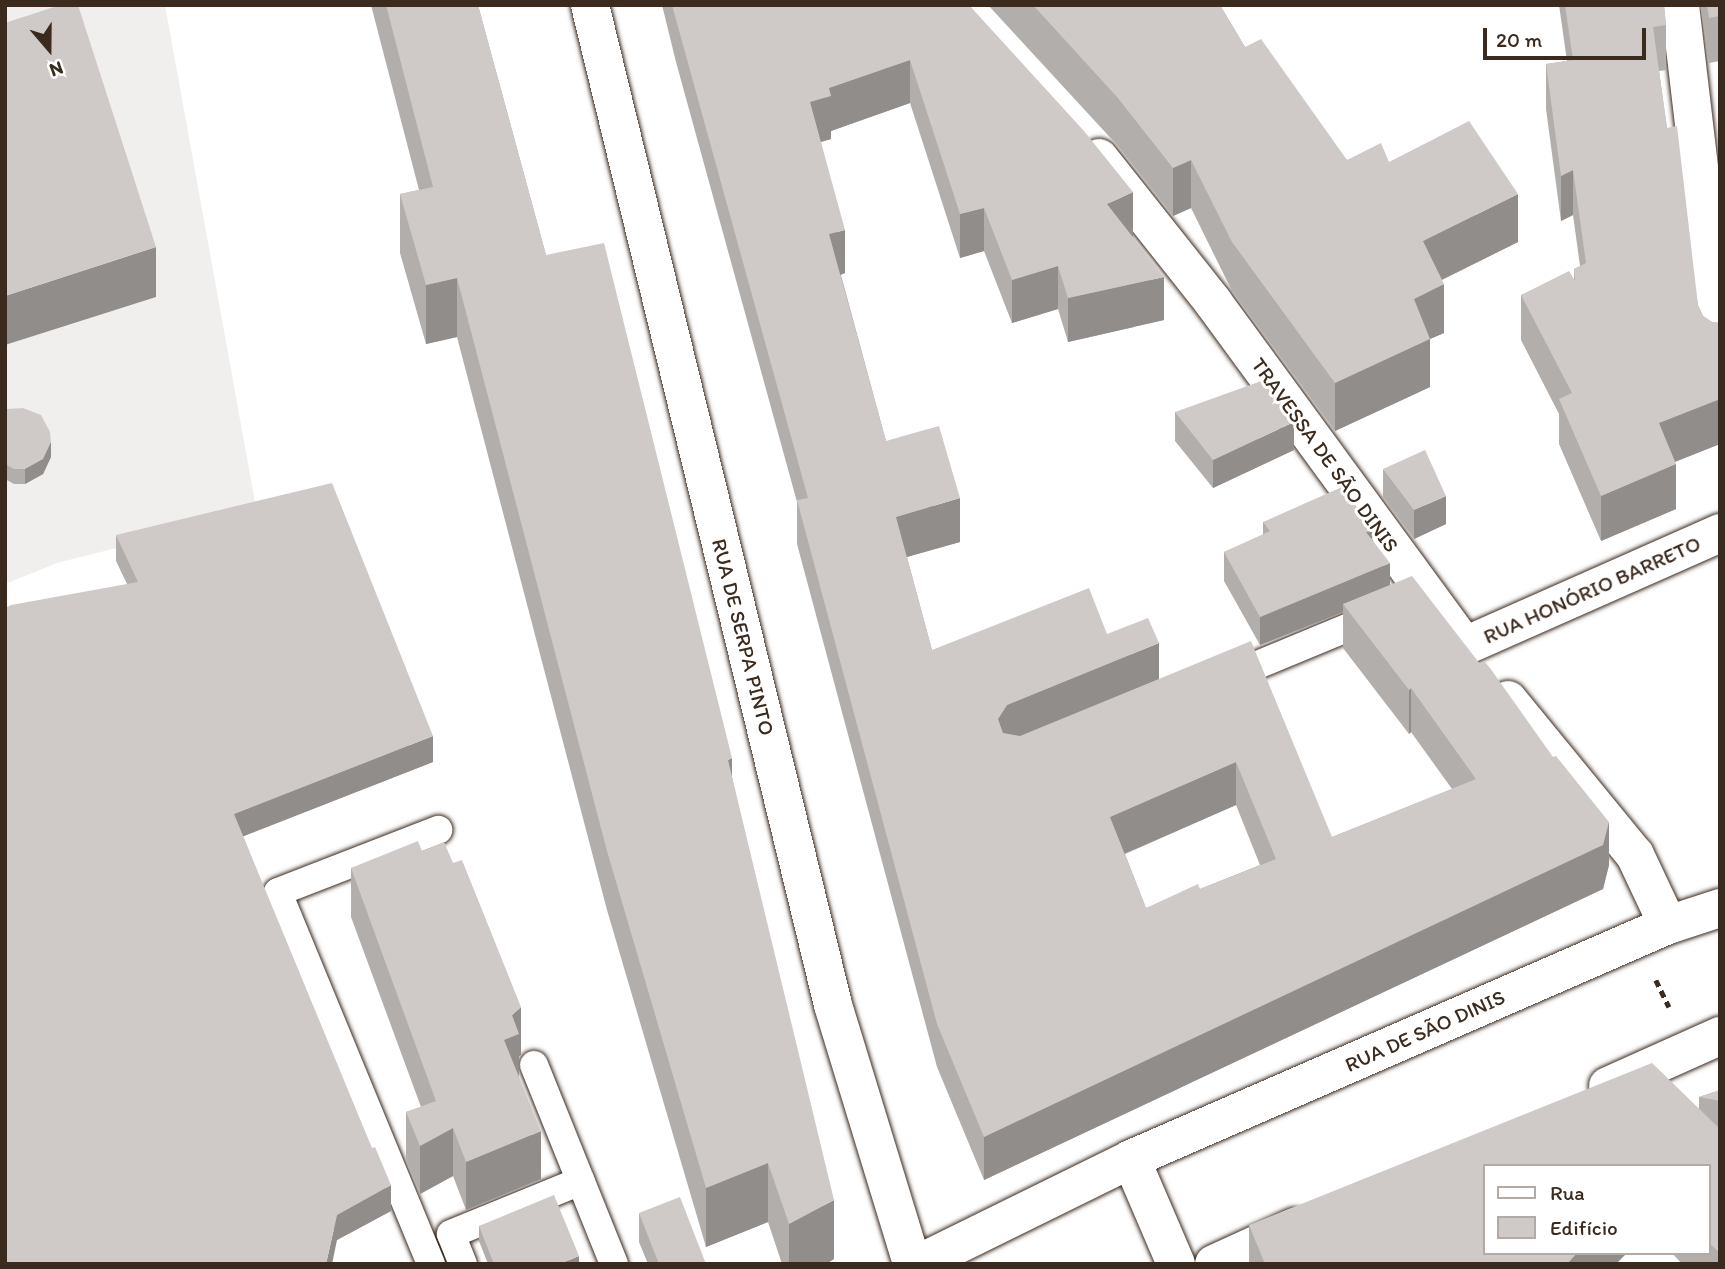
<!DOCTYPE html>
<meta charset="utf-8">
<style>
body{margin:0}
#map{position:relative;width:1725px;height:1269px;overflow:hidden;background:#fff;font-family:Itim,sans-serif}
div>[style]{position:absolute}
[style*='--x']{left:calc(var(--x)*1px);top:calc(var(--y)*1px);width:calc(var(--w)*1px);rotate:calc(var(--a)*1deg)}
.built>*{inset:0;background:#f1efee}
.path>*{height:4.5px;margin-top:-2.25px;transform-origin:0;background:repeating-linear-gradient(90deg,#3b2a1e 0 7px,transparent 0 12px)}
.roads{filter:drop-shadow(0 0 2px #3b2a1e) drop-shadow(0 0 2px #3b2a1e)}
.service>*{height:28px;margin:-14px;padding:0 14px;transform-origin:14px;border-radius:14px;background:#fff}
.minor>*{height:38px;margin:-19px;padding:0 19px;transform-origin:19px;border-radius:19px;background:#fff}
.tertiary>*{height:38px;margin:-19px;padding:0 19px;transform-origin:19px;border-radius:19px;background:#fff}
.wall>*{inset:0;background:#b2aeab}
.shaded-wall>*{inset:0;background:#918d8b}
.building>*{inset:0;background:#cfcac7}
span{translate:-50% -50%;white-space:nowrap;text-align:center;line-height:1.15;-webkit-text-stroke:6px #fff;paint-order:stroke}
.street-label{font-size:21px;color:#3b2a1e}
.frame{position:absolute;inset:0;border:7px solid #3b2a1e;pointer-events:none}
.legend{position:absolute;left:1483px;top:1164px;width:228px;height:91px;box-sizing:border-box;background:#fff;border:2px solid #b1aaa5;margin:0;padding:9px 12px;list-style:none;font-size:21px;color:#3b2a1e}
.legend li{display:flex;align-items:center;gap:14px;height:35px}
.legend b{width:35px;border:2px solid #b1aaa5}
.north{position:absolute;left:14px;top:14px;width:70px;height:70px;-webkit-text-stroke:5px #fff;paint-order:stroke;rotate:160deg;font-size:19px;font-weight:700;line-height:28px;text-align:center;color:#3b2a1e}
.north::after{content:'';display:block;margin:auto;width:24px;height:32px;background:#3b2a1e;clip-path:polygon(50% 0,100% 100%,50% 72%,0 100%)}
.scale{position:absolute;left:1483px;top:28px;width:163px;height:32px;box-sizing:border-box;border:4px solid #3b2a1e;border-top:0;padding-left:9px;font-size:21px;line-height:24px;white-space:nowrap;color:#3b2a1e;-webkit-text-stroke:5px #fff;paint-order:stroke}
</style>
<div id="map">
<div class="built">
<i style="clip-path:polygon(5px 5px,165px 5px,257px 513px,57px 563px,5px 584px)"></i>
</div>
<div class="path">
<i style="--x:1656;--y:980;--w:30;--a:64"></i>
</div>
<div class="roads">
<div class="service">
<i style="--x:1226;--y:678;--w:162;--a:-22.5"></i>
<i style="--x:534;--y:1065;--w:214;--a:68.1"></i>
<i style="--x:431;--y:1264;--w:402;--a:-112.4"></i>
<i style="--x:278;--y:892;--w:172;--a:-21.2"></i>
<i style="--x:463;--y:1264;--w:32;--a:-112"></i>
<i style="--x:451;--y:1234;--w:140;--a:-22.2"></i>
</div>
<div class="minor">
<i style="--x:1680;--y:5;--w:344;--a:83.3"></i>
<i style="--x:1099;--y:158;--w:184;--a:51.6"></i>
<i style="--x:1213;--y:302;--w:421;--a:53.8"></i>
<i style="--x:1465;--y:646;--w:279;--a:-23.9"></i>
<i style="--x:1508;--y:700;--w:200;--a:50.7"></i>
<i style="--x:1635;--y:855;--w:77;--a:64.8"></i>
<i style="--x:1608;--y:1086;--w:123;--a:-24.1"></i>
<i style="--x:1131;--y:1159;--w:114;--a:66.8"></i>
<i style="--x:1214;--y:1264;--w:89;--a:-24.6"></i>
</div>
<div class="tertiary">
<i style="--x:590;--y:5;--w:1029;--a:76.34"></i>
<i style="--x:833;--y:1005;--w:271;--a:73"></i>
<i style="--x:918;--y:1264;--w:237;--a:-26.2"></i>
<i style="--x:1131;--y:1159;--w:586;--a:-23.55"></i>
<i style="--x:1668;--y:925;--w:55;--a:-18.1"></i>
</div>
</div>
<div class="wall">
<i style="clip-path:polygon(371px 5px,478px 5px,546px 255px,732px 777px,834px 1259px,826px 1264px,782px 1264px,768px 1222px,706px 1247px,607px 910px,457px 337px,426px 344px,400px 253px,400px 194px,419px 190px)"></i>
<i style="clip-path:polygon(evenodd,662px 5px,969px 5px,1133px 236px,1164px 320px,1068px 342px,1058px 309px,1012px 323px,984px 251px,960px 258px,910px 103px,831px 131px,831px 139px,821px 142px,845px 273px,841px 275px,886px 441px,960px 542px,907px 557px,932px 650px,1107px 634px,1159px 679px,1332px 837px,1452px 789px,1411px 732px,1409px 734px,1343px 648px,1343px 612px,1260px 645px,1224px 581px,1224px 552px,1263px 535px,1263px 522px,1373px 541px,1390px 584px,1609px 865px,1603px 889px,984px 1180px,937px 1067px,797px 544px,797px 502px,676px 62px,662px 5px,1236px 805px,1260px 865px,1200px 889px,1146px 908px,1125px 854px,1236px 805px)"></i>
<i style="clip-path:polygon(988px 5px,1220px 5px,1245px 47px,1347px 160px,1389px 162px,1518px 242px,1442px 280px,1444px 333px,1430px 339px,1430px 387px,1335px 431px,1232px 291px,1191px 208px,1173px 216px,1117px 145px)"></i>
<i style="clip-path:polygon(1559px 5px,1664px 5px,1666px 25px,1666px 70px,1659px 71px,1667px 128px,1698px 305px,1703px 316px,1712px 322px,1720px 323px,1720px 444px,1675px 462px,1676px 509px,1601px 541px,1559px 444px,1559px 414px,1521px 340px,1521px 295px,1574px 279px,1574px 269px,1580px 266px,1573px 215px,1561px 221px,1546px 109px,1546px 64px,1567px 61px)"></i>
<i style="clip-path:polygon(1700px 5px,1720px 5px,1720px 61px,1709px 63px)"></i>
<i style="clip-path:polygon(5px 411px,51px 457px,43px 474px,25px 484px,14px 484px,5px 479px)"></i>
<i style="clip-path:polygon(1175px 412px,1294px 450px,1213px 488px,1175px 441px)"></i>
<i style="clip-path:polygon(1383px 469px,1446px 524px,1414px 539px,1383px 497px)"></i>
<i style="clip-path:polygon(116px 535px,433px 762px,243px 836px,391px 1211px,337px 1240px,127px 584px,116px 561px)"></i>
<i style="clip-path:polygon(422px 851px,521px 1055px,519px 1056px,519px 1078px,541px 1179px,466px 1210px,453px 1176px,420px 1194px,406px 1160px,406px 1112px,421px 1107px,351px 917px,351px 868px)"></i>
<i style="clip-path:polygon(1720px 1090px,1720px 1264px,1682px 1264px,1672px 1253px,1709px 1253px,1709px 1166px,1485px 1166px,1616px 1264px,1249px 1264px,1249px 1225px,1699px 1109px,1699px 1097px)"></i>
<i style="clip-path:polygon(639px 1213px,706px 1264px,648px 1264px,639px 1242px)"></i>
<i style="clip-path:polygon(479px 1226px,579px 1264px,488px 1264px,479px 1241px)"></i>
</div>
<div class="shaded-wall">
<i style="clip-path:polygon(910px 60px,910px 103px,831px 131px,831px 139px,810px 145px,810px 102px,829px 88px)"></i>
<i style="clip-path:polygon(1191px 160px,1191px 208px,1173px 216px,1173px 168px)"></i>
<i style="clip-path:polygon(1573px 170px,1573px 215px,1561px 221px,1561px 176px)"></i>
<i style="clip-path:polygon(1133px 192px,1133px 236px,1107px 248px,1107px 204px)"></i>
<i style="clip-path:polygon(1518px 194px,1518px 242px,1423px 289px,1423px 241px)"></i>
<i style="clip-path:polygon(984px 208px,984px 251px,960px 258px,960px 214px)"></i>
<i style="clip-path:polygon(845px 230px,845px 273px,829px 278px,829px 234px)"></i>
<i style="clip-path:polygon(156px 247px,156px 297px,5px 345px,5px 296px)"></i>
<i style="clip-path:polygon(1058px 266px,1058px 309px,1012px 323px,1012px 280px)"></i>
<i style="clip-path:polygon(1164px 277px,1164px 320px,1068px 342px,1068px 298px)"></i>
<i style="clip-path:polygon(457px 278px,457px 337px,426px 344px,426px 285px)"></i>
<i style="clip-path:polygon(1444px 284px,1444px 333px,1430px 339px,1430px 387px,1335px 431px,1335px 383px,1414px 299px)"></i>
<i style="clip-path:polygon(1720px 399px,1720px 444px,1659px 468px,1659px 423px)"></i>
<i style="clip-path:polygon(1294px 422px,1294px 450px,1213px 488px,1213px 460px)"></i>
<i style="clip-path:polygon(51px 442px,51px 457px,43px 474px,25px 484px,25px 469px)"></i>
<i style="clip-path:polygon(1676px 464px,1676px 509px,1601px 541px,1601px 496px)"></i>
<i style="clip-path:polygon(1446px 496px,1446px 524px,1414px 539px,1414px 510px)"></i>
<i style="clip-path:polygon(960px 498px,960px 542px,896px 560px,896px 517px)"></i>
<i style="clip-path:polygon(1373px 529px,1373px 557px,1366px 532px)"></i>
<i style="clip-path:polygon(1390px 563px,1390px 592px,1343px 604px,1343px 612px,1260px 645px,1260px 617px)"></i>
<i style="clip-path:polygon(1159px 643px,1159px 687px,998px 762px,998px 719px,1007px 705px)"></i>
<i style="clip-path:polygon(1411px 688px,1411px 732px,1409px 734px,1409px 690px)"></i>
<i style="clip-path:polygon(433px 736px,433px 762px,234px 840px,234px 814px)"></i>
<i style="clip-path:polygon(732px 758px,732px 817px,728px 760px)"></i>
<i style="clip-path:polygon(1236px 762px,1236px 805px,1110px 860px,1110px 817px)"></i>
<i style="clip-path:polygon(1609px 822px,1609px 865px,1603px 889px,984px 1180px,984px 1137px)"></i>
<i style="clip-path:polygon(521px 1007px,521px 1055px,519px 1056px,519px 1082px,504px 1040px,512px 1015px)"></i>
<i style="clip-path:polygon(453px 1128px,453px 1176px,420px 1194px,420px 1146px)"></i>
<i style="clip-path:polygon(541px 1131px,541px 1179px,466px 1210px,466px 1162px)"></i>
<i style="clip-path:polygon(768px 1163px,768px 1222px,706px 1247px,706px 1188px)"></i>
<i style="clip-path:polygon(391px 1185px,391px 1211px,337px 1240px,332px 1264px,326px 1264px,337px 1215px)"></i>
<i style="clip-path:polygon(834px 1200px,834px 1259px,826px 1264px,789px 1264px,789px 1224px)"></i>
<i style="clip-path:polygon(1577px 1253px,1627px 1253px,1616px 1264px,1567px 1264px)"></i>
<i style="clip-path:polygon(579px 1256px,579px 1264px,560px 1264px)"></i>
</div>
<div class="building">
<i style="clip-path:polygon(60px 5px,78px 5px,156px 247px,5px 296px,5px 23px)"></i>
<i style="clip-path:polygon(386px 5px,478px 5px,546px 255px,604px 243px,732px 758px,728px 760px,834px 1200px,789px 1224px,768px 1163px,706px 1188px,607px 851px,457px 278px,426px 285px,400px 194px,433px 187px)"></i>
<i style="clip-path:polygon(evenodd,672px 5px,969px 5px,1084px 131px,1133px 192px,1107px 204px,1164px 277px,1068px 298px,1058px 266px,1012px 280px,984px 208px,960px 214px,910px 60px,829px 88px,831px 96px,810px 102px,845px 230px,829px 234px,886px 441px,939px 426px,960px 498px,896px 517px,932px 650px,1089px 588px,1107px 634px,1148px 618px,1159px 643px,1007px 705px,998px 719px,1003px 733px,1020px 736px,1251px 641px,1332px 837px,1476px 779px,1411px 688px,1409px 690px,1343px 604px,1412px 576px,1480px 664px,1484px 661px,1490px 668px,1553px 757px,1556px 756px,1609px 822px,1603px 845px,984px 1137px,937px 1024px,797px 500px,808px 498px,672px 5px,1236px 762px,1276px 859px,1200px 889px,1198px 884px,1146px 908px,1110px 817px,1236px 762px)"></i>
<i style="clip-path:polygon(1033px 5px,1220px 5px,1245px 47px,1261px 39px,1347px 160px,1381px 143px,1389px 162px,1469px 121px,1518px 194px,1423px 241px,1444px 284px,1414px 299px,1430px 339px,1335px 383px,1232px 242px,1191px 160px,1173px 168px,1117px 97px)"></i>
<i style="clip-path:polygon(1565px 5px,1664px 5px,1666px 25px,1653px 27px,1667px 128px,1677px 126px,1698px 305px,1703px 316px,1712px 322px,1720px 323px,1720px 399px,1659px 423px,1676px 464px,1601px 496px,1559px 399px,1572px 393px,1521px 295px,1569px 271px,1575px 281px,1574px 269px,1586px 263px,1573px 170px,1561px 176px,1546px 64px,1573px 60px)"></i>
<i style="clip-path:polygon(1707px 5px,1720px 5px,1720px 16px,1709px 18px)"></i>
<i style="clip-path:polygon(1264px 380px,1294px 422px,1213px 460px,1175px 412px)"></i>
<i style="clip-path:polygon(23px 408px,41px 415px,50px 432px,51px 442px,43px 459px,25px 469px,14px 469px,5px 464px,5px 411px,7px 409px)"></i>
<i style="clip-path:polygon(1425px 450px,1446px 496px,1414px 510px,1383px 469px)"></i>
<i style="clip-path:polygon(332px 483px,433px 736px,234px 814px,372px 1148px,375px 1147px,391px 1185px,337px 1215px,326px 1264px,5px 1264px,5px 608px,11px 605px,138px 582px,116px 535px)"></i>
<i style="clip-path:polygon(1342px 487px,1373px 529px,1366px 532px,1390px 563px,1260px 617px,1224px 552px,1270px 531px,1263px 522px)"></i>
<i style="clip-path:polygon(418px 841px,422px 851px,444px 842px,453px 863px,462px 860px,521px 1007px,512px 1015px,519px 1034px,504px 1040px,541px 1131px,466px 1162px,453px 1128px,420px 1146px,406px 1112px,436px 1101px,351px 868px)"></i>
<i style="clip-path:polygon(1652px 1063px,1720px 1129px,1720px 1253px,1709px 1243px,1709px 1166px,1485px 1166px,1485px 1253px,1577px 1253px,1567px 1264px,1265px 1264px,1249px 1225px)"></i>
<i style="clip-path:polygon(1720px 1090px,1720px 1101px,1699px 1097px)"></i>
<i style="clip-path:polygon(554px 1195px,579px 1256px,560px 1264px,494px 1264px,479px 1226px)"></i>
<i style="clip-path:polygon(680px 1197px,706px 1264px,659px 1264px,639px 1213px)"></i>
</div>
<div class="street-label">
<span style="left:1325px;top:455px;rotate:54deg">TRAVESSA DE SÃO DINIS</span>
<span style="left:1592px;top:590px;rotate:-24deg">RUA HONÓRIO BARRETO</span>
<span style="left:743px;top:637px;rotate:76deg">RUA DE SERPA PINTO</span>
<span style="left:1425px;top:1031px;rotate:-24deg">RUA DE SÃO DINIS</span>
</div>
<div class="frame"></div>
<ul class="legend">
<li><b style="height:9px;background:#fff"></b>Rua</li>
<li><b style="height:19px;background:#cfcac7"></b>Edifício</li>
</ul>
<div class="north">N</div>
<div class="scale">20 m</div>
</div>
